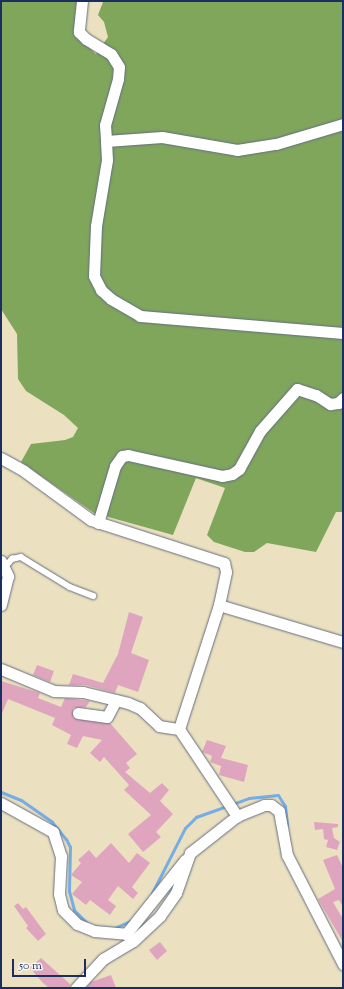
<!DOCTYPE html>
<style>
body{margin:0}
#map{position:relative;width:344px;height:989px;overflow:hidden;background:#ebe1c0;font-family:"Sorts Mill Goudy",serif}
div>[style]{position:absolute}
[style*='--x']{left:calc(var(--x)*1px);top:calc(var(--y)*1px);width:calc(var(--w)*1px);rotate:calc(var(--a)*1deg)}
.forest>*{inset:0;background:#80a65c}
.stream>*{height:3px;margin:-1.5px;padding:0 1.5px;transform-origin:1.5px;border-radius:1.5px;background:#75ade4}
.building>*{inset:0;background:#e0a5be}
.roads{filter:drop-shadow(0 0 1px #646d80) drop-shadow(0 0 1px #646d80)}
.lane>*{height:5.5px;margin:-2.75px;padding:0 2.75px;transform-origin:2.75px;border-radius:2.75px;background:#fff}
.street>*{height:11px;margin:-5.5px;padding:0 5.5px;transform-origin:5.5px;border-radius:5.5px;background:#fff}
span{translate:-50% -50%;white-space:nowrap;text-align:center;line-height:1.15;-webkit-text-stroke:3px #f6f6f2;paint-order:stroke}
.frame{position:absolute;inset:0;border:2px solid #1b2f5e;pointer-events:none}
.scale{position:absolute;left:12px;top:959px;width:74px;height:18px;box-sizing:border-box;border:2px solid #1b2f5e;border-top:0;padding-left:5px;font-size:12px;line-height:14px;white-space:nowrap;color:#1b2f5e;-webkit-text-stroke:3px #f6f6f2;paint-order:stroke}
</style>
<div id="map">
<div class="forest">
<i style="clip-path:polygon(1px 1px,77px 1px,74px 34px,96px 54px,108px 37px,104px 22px,98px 15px,103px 2px,343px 1px,343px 512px,336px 512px,316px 552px,267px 543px,254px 552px,245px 552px,214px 542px,207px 535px,225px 488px,196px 478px,173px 535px,94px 513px,21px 462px,31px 444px,65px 440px,73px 437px,78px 428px,64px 415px,26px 391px,18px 379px,17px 334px,1px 309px)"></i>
</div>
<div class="stream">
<i style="--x:1;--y:792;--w:22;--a:22"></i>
<i style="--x:21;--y:800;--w:38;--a:35"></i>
<i style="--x:52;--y:822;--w:22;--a:51"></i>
<i style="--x:66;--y:839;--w:9;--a:63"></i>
<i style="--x:70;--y:847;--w:44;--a:91.3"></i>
<i style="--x:69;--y:891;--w:20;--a:75"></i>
<i style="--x:74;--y:910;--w:17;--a:45"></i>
<i style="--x:152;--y:893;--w:73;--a:-63.1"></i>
<i style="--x:185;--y:828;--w:16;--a:-45"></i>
<i style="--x:196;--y:817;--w:56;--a:-19.7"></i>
<i style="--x:249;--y:798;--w:29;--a:-6"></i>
<i style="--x:278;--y:795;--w:13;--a:58"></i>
<i style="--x:285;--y:806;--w:19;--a:84"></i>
<i style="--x:112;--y:929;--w:22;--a:-24"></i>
</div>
<div class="building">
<i style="clip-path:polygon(129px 612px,143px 617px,131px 653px,149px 660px,138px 692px,118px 685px,115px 693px,85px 685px,69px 685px,73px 674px,103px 683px,118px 654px)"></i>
<i style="clip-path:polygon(37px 665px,54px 671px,50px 682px,33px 675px)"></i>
<i style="clip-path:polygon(1px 681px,40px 693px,38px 698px,61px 707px,65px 698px,90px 701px,86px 707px,73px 708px,73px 718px,110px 723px,137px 754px,126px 763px,130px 768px,125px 772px,150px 793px,162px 783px,169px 790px,160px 801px,173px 814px,156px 832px,161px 837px,143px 852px,128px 834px,151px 815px,124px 790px,129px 785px,104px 757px,100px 762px,90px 753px,102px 740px,83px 736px,77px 748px,67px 744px,71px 735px,52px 725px,55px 718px,8px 699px,1px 716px)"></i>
<i style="clip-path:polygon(207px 740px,226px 746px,221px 758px,248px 765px,244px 782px,219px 775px,221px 766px,210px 762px,212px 756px,202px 752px)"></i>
<i style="clip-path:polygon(314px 822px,338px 824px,338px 827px,332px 828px,334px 838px,340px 842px,337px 850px,326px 847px,328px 840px,324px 839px,323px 829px,315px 830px)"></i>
<i style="clip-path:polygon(111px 843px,129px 863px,137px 853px,150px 863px,132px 887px,138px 893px,133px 899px,118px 886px,108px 900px,116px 906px,110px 915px,90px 900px,86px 905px,72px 894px,82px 882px,71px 875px,81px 863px,78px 860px,89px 850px,96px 858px)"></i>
<i style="clip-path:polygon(337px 855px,343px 868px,343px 907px,339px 900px,333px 902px,343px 919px,343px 942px,318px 899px,335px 889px,323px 860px)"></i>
<i style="clip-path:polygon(18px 903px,23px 909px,26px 907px,46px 934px,38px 941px,26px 928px,28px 926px,14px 906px)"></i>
<i style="clip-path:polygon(160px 942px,167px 951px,157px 960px,149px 950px)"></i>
<i style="clip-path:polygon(41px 958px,70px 984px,69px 988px,49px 988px,43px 983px,30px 968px)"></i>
<i style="clip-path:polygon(111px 975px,116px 988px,86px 988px,91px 982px)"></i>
</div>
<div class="roads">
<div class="lane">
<i style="--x:5;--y:567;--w:11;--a:-49"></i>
<i style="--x:12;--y:559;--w:9;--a:-13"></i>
<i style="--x:21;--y:557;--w:57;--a:31.5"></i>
<i style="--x:70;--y:587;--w:25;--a:21"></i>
</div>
<div class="street">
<i style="--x:82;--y:1;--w:31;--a:96"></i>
<i style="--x:79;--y:32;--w:10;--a:45"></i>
<i style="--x:86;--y:39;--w:29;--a:31"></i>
<i style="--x:111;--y:54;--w:15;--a:58"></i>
<i style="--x:119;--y:67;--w:12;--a:95"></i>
<i style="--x:118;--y:79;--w:48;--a:105.8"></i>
<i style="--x:105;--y:125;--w:16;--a:86"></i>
<i style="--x:106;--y:141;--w:56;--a:-4.1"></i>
<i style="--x:162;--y:137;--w:76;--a:9.8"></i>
<i style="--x:237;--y:150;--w:39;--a:-9"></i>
<i style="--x:276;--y:144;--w:70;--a:-16.6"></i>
<i style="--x:106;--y:141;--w:19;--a:87"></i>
<i style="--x:107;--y:160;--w:67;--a:99.5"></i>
<i style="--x:96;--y:226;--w:50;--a:92.3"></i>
<i style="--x:94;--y:276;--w:16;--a:63"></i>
<i style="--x:101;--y:290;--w:13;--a:42"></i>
<i style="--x:111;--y:299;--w:34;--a:30"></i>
<i style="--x:140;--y:316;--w:204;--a:4.8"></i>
<i style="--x:1;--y:458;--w:26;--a:29"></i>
<i style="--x:24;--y:471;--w:83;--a:36.2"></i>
<i style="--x:91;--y:520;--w:140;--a:17.9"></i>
<i style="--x:224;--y:563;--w:9;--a:77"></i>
<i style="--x:226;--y:572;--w:34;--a:102"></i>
<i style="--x:219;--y:605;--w:130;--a:107.9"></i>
<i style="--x:98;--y:523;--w:59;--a:-73.4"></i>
<i style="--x:115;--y:466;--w:12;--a:-55"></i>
<i style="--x:122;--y:456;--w:6;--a:-9"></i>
<i style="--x:128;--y:455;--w:96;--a:12.6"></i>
<i style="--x:222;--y:476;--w:10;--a:-11"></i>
<i style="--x:232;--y:474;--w:9;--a:-36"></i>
<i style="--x:239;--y:469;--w:43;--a:-61.1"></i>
<i style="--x:260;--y:431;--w:56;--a:-48.6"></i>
<i style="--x:297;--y:389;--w:20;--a:18"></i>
<i style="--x:316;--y:395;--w:17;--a:33"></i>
<i style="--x:330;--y:404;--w:8;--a:-7"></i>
<i style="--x:338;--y:403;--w:7;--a:-45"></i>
<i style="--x:1;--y:561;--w:17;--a:65"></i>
<i style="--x:8;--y:576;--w:30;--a:104"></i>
<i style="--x:219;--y:605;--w:129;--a:16.6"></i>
<i style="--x:1;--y:669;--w:57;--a:22.5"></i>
<i style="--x:54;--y:691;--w:29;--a:2"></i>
<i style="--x:83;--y:692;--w:46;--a:13.7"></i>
<i style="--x:128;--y:703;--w:13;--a:23"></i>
<i style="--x:140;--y:708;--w:26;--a:43"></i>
<i style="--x:159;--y:726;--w:20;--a:9"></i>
<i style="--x:179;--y:729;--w:105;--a:56.3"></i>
<i style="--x:237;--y:816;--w:60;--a:141.8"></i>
<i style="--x:190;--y:853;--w:42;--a:109.3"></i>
<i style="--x:176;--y:893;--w:28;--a:125"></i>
<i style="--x:160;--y:916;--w:37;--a:137"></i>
<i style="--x:133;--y:941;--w:35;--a:149"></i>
<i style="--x:103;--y:959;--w:40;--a:133"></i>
<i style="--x:78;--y:713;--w:29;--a:8"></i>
<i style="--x:107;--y:717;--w:19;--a:-62"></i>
<i style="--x:1;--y:803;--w:60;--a:29.1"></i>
<i style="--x:53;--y:832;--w:25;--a:72"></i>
<i style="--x:61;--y:856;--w:38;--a:93"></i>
<i style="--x:59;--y:894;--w:16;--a:76"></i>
<i style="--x:63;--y:910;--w:20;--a:45"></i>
<i style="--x:77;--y:924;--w:18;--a:22"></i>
<i style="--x:94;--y:931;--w:32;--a:5"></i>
<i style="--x:126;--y:934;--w:95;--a:-51.4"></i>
<i style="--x:237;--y:816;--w:29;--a:-22"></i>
<i style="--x:264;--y:805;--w:7;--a:0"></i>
<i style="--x:271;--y:805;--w:10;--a:37"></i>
<i style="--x:279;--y:811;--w:45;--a:79.7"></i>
<i style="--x:287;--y:855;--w:123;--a:62.8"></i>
</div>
</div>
<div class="frame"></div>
<div class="scale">50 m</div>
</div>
